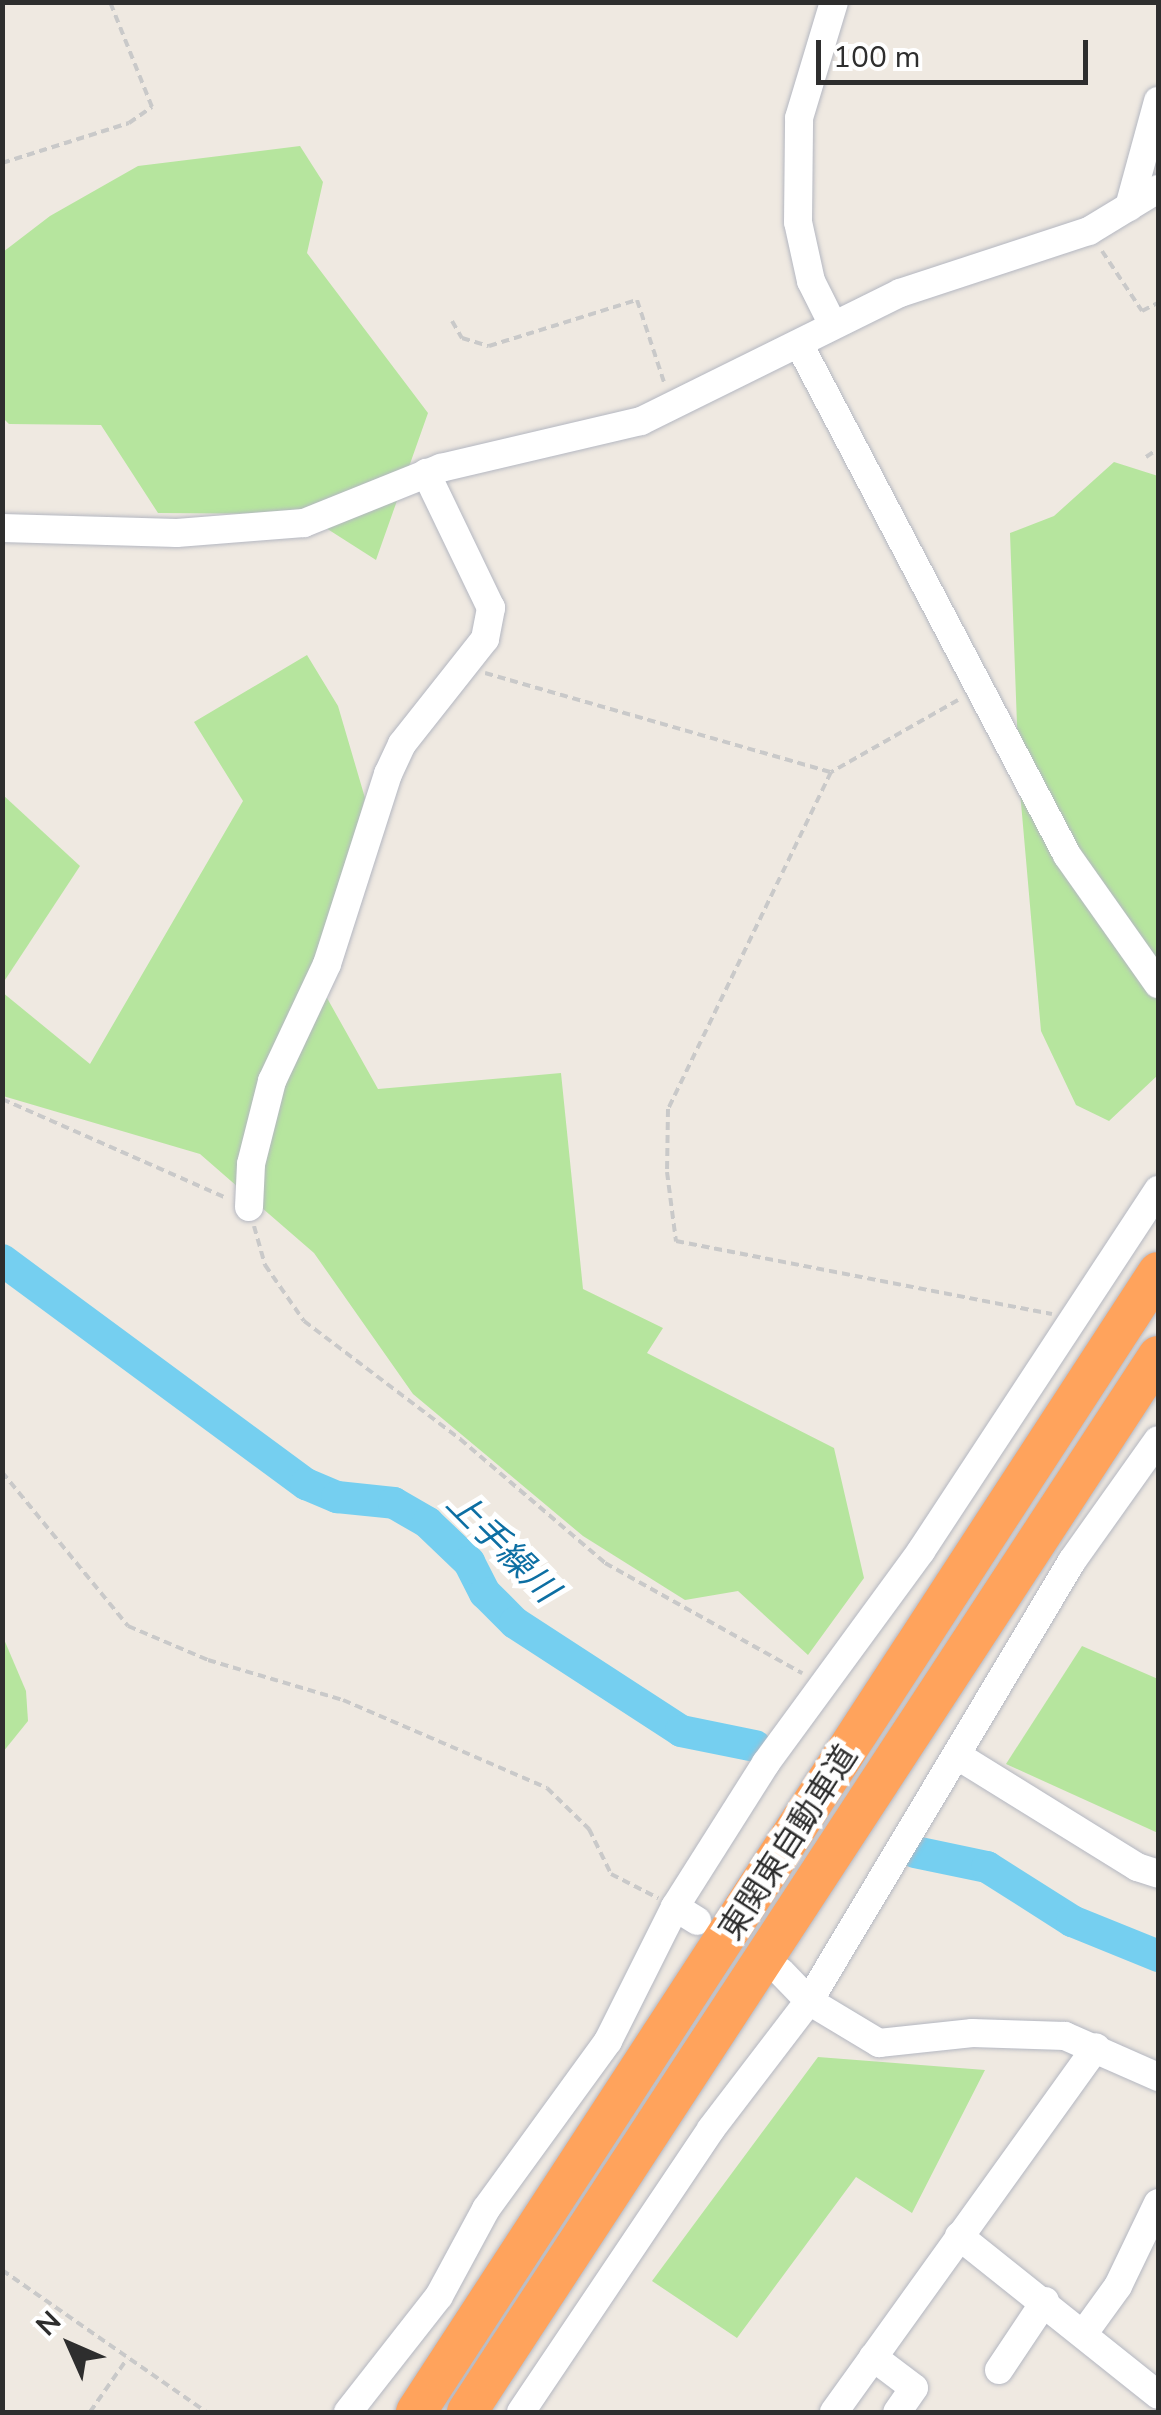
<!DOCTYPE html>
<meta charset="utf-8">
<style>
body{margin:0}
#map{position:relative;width:1161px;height:2415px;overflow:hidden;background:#efe9e1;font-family:"Nunito Sans","Noto Sans JP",sans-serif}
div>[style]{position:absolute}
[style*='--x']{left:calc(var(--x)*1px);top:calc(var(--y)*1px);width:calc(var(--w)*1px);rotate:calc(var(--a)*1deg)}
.green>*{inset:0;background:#b6e59e}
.river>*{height:32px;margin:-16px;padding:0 16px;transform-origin:16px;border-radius:16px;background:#75cff0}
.path>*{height:4px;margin-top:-2px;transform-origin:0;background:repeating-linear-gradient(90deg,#c9c9c9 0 8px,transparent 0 13px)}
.roads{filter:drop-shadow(0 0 2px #b4b7c1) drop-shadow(0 0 2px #b4b7c1)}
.minor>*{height:28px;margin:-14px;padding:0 14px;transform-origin:14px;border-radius:14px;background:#fff}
.highway>*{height:40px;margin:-20px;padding:0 20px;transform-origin:20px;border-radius:20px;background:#ffa35c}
span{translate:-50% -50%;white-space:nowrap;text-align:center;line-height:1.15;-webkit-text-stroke:10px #fff;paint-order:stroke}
.street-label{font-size:32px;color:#2e2e2e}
.water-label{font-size:35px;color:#0d6fa3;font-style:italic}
.frame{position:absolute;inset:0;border:5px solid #2e2e2e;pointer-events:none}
.north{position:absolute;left:20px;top:2295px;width:100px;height:100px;-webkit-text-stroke:8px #fff;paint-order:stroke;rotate:315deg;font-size:28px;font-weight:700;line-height:40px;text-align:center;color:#2e2e2e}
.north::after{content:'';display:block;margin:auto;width:35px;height:45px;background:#2e2e2e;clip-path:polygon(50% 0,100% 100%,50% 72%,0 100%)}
.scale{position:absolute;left:816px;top:40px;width:272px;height:45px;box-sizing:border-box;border:5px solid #2e2e2e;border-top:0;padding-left:12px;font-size:30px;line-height:35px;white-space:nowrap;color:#2e2e2e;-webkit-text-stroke:8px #fff;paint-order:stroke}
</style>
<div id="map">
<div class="green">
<i style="clip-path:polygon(300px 146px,323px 182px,307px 253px,428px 413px,376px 560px,304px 514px,158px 513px,101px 425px,9px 424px,3px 418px,3px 252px,50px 216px,138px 166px)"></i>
<i style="clip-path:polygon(1114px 462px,1158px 476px,1158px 1075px,1109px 1121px,1076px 1105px,1041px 1031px,1019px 780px,1010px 533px,1054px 516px)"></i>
<i style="clip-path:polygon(307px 655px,338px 706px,365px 798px,333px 910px,322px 989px,378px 1089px,561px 1073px,583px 1289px,663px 1328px,647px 1353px,834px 1448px,864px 1578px,808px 1655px,738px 1591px,685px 1600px,583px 1536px,413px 1394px,314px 1253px,200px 1154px,3px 1096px,2px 992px,90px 1064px,243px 801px,194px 722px)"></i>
<i style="clip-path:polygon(3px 795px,80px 866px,3px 983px)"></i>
<i style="clip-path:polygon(3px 1637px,26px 1691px,28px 1721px,3px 1752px)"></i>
<i style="clip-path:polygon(1082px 1646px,1158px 1679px,1158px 1833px,1006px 1764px)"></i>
<i style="clip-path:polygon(818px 2057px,985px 2070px,912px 2213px,856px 2177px,737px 2338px,652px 2281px)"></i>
</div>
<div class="river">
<i style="--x:2;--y:1260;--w:378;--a:36.4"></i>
<i style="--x:306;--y:1484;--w:34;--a:23"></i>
<i style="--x:337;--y:1497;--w:57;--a:6"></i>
<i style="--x:394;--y:1503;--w:39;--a:30"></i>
<i style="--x:428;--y:1523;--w:57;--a:43.6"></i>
<i style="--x:469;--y:1562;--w:35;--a:63"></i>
<i style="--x:485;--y:1593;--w:42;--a:45"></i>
<i style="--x:515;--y:1623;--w:198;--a:33"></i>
<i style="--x:681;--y:1731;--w:76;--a:11.5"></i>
<i style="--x:915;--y:1852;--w:74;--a:11.8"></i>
<i style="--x:987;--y:1867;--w:101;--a:32.4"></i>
<i style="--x:1072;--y:1921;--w:93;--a:22.1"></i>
</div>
<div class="path">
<i style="--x:2;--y:163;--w:133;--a:-17.5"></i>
<i style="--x:129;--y:123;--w:28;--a:-35"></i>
<i style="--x:152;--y:107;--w:113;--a:-111.8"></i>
<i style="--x:1102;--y:251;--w:72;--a:56.3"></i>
<i style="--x:1142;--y:311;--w:18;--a:-27"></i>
<i style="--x:452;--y:321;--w:20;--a:60"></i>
<i style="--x:462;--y:338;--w:28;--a:17"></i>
<i style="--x:489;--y:346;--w:155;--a:-17.3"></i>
<i style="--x:637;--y:300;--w:89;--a:71.8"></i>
<i style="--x:1146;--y:457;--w:14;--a:-34"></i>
<i style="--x:485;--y:673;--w:360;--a:16"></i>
<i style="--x:958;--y:700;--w:146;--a:150.4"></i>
<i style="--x:831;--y:772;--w:374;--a:115.8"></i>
<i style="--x:668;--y:1109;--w:63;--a:90.9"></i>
<i style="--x:667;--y:1172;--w:70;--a:82.6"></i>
<i style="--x:676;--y:1241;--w:383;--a:11"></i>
<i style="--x:2;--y:1099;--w:245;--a:23.8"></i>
<i style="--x:254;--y:1226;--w:41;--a:74.2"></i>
<i style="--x:265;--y:1265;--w:68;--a:55.1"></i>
<i style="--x:304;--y:1321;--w:196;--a:37.1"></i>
<i style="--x:460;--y:1439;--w:191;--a:40.5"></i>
<i style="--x:605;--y:1563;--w:226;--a:29.2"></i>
<i style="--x:2;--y:1472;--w:199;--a:50.7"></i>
<i style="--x:128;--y:1626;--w:87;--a:23"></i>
<i style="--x:208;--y:1660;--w:141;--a:16.5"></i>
<i style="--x:343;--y:1700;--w:222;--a:23.3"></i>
<i style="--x:547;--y:1788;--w:59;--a:44.3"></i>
<i style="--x:589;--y:1829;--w:50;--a:63.9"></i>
<i style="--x:611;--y:1874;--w:53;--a:27.1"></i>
<i style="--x:2;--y:2270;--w:249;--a:34.8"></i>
<i style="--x:90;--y:2412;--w:65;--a:-55.1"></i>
</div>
<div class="roads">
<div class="minor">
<i style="--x:1129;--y:207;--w:110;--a:-74.7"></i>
<i style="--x:833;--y:325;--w:49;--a:-116.6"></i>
<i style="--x:811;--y:281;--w:60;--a:-102.4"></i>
<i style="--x:798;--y:222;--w:104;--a:-89.4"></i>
<i style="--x:799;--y:118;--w:121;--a:-73.2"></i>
<i style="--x:799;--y:344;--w:577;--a:62.32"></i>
<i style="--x:1067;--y:855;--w:158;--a:54.8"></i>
<i style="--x:2;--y:528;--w:175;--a:1.6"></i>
<i style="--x:177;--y:533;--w:127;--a:-4.5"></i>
<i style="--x:304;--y:523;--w:148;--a:-21.9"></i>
<i style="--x:441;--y:468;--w:205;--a:-13.2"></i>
<i style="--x:641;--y:421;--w:289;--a:-26.3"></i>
<i style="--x:900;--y:293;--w:199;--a:-18.2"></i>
<i style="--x:1089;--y:231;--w:81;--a:-31.3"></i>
<i style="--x:249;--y:1207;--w:43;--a:-87.3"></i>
<i style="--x:251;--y:1164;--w:86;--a:-75.8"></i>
<i style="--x:272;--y:1081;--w:129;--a:-64.8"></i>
<i style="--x:327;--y:964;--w:200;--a:-72.2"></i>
<i style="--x:388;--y:774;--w:33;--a:-65"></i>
<i style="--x:402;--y:744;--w:134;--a:-51.7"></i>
<i style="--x:485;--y:639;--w:32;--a:-79"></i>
<i style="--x:491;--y:608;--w:150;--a:-115.7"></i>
<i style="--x:958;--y:1756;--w:211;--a:31.8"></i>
<i style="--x:1137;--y:1867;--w:22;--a:18"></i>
<i style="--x:675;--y:1907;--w:26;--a:32"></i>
<i style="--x:781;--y:1972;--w:40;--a:46"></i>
<i style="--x:809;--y:2001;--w:82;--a:31"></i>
<i style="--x:879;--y:2043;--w:94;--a:-6.1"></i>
<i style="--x:972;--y:2033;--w:93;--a:1.8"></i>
<i style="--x:1065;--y:2036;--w:102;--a:23.8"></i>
<i style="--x:959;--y:2236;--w:255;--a:38.6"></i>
<i style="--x:1084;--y:2333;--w:58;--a:-54.1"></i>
<i style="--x:1118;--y:2286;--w:92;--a:-64.3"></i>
<i style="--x:873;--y:2357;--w:51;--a:37.1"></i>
<i style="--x:914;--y:2388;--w:29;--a:125"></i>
<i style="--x:999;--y:2370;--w:83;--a:-56.3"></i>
<i style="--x:348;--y:2412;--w:147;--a:-51.9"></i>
<i style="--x:439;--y:2296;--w:99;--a:-61.6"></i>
<i style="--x:486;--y:2209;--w:208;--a:-54"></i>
<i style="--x:608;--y:2041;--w:150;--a:-63.4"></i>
<i style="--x:675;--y:1907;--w:170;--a:-57.7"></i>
<i style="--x:766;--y:1763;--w:263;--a:-53.8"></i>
<i style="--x:921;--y:1551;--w:432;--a:-56.7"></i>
<i style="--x:521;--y:2412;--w:341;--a:-56.1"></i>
<i style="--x:711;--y:2129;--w:161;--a:-52.6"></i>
<i style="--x:809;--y:2001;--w:513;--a:-59.13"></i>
<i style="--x:1072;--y:1561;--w:148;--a:-54.6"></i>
<i style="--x:834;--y:2412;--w:449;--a:-54.3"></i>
</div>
<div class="highway">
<i style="--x:416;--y:2412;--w:1360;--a:-56.94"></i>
<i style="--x:467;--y:2412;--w:1262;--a:-56.8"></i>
</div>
</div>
<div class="street-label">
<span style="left:789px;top:1843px;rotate:-57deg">東関東自動車道</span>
</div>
<div class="water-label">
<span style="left:502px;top:1547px;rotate:45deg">上手繰川</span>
</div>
<div class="frame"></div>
<div class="north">N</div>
<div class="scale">100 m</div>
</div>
